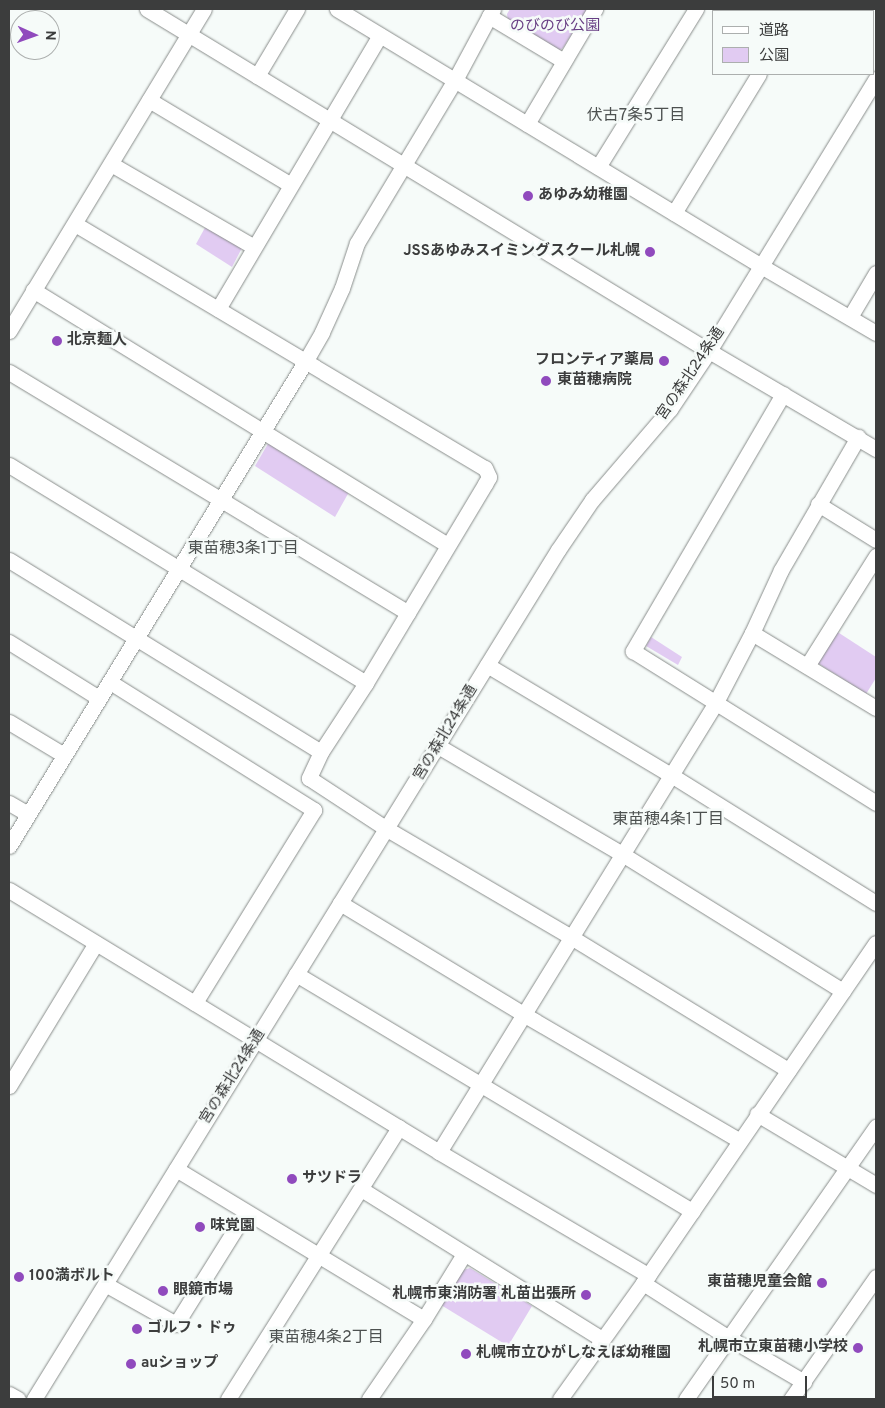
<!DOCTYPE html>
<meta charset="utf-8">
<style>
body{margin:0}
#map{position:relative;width:885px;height:1408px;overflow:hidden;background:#f6fbf9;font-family:Overpass,"Noto Sans JP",sans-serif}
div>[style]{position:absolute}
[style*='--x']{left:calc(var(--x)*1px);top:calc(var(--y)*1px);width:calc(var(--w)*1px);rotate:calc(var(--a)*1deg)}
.green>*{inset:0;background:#e1cbf2}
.roads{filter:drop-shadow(0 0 1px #898d8b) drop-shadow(0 0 1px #898d8b)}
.minor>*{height:15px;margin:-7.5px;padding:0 7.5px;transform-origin:7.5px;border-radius:7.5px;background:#fff}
.dots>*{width:14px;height:14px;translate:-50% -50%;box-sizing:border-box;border:2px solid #f6fbf9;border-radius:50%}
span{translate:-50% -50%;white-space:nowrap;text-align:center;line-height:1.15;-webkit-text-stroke:5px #f6fbf9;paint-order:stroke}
.park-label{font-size:15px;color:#683e84}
.poi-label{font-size:15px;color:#3c3d3d;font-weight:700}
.left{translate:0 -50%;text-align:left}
.right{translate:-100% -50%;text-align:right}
.street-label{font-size:15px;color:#3c3d3d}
.neighbourhood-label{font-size:16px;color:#4d5150}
.frame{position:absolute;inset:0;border:10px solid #3c3d3d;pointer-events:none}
.legend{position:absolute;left:712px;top:10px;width:162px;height:65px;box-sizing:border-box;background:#f6fbf9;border:1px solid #acafae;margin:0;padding:6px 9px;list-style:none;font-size:15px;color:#3c3d3d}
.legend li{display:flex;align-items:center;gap:10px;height:25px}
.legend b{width:25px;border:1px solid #acafae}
.north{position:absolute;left:10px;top:10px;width:50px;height:50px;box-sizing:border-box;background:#f6fbf9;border:1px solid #acafae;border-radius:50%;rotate:92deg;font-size:14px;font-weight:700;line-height:20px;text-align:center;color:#3c3d3d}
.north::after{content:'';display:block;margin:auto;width:18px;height:22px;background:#904abd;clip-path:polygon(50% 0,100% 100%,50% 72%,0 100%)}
.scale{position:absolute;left:712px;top:1376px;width:95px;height:22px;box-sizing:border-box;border:2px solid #3c3d3d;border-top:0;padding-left:6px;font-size:15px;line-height:18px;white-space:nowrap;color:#3c3d3d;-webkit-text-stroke:4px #f6fbf9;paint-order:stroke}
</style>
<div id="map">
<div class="green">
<i style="clip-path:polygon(510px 9px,588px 9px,563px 48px,558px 51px,508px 21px,507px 14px)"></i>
<i style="clip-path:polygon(207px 224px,243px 246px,232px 267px,196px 244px)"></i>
<i style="clip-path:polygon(269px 442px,349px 492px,335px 517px,255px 466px)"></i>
<i style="clip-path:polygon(836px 631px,876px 657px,876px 678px,866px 694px,816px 662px)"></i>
<i style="clip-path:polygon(651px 637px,682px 657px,678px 665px,646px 646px)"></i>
<i style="clip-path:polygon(470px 1268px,532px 1306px,508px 1346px,441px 1305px,463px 1270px)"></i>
</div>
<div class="roads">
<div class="minor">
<i style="--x:147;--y:9;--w:658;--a:31.32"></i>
<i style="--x:709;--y:351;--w:194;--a:30.4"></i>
<i style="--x:337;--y:9;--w:496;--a:31.2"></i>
<i style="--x:761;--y:266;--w:133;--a:30.2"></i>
<i style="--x:772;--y:9;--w:4;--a:27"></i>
<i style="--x:798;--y:11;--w:2;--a:-63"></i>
<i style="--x:489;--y:16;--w:87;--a:31"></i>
<i style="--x:257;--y:76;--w:78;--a:-59.2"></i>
<i style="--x:149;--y:100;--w:165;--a:30.9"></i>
<i style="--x:527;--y:124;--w:134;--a:-59.4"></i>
<i style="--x:111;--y:164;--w:165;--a:30.1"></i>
<i style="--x:598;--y:167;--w:186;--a:-58.2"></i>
<i style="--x:674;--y:213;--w:163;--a:-58.6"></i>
<i style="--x:75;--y:224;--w:477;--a:30.8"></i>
<i style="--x:485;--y:468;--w:10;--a:66"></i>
<i style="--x:489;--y:477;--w:8;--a:120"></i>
<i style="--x:485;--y:484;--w:232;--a:120.9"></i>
<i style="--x:366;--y:683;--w:82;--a:123.1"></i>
<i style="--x:321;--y:752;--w:29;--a:115"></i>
<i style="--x:309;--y:778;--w:93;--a:33.2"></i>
<i style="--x:387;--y:829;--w:213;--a:30.4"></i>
<i style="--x:571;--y:937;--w:255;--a:31.5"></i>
<i style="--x:33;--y:290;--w:487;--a:31.6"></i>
<i style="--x:218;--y:309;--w:318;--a:-59.4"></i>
<i style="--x:850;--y:317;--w:51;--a:-59.4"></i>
<i style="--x:9;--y:331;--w:376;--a:-58.8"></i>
<i style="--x:9;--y:372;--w:466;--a:31.1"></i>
<i style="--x:783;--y:394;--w:298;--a:120.3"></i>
<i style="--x:633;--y:651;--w:287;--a:32"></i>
<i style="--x:9;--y:465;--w:418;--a:31.4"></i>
<i style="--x:818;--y:504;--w:68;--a:31.8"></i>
<i style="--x:9;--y:560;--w:366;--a:31.6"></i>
<i style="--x:752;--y:633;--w:145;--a:31.2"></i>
<i style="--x:9;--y:642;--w:106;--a:31.9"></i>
<i style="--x:487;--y:665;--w:214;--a:30.9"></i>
<i style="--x:671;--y:775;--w:242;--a:32"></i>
<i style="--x:807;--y:666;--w:130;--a:-57.9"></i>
<i style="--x:110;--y:682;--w:241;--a:32.1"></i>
<i style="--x:314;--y:810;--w:227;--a:121.7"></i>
<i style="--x:9;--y:722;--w:64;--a:31"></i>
<i style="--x:438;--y:746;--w:213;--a:30.4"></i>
<i style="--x:622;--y:854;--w:260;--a:31.8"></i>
<i style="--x:9;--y:803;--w:22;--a:30"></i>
<i style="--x:9;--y:846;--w:567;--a:-58.55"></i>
<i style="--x:305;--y:362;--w:34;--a:-60"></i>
<i style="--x:322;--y:332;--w:48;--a:-65.6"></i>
<i style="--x:342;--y:288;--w:47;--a:-71.6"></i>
<i style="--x:357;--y:243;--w:190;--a:-59"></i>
<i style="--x:455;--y:80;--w:81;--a:-61.8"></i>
<i style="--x:9;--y:890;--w:504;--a:31.35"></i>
<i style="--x:439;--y:1152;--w:243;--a:30.5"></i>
<i style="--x:340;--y:903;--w:214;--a:31.2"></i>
<i style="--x:523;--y:1014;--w:251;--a:30.3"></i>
<i style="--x:296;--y:974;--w:462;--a:30.9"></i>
<i style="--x:9;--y:1086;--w:167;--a:-58.7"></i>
<i style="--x:757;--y:1114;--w:139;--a:30.8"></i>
<i style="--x:439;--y:1152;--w:526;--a:-58.36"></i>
<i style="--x:715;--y:704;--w:80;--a:-62.5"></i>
<i style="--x:752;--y:633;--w:69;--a:-65.3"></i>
<i style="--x:781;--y:570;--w:154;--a:-59.9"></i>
<i style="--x:176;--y:1169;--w:290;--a:31.2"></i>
<i style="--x:361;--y:1189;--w:284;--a:31.9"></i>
<i style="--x:643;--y:1283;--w:102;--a:32.6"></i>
<i style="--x:729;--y:1338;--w:87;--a:30.4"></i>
<i style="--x:105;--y:1284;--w:81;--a:29.4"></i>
<i style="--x:176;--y:1324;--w:132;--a:-58"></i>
<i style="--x:9;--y:1394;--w:10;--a:29"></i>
<i style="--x:34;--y:1399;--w:998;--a:-58.32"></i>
<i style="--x:558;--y:550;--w:60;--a:-55.8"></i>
<i style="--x:592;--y:500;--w:120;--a:-49.4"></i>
<i style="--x:670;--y:409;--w:70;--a:-56.1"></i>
<i style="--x:709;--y:351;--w:319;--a:-58.5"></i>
<i style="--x:228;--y:1399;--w:321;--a:-57.8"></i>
<i style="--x:369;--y:1399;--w:97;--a:-55.5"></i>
<i style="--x:424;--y:1319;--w:76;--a:-58.4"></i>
<i style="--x:560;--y:1399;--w:143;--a:-54.4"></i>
<i style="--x:643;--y:1283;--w:412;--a:-55.6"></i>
<i style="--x:686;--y:1399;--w:332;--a:-55.1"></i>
<i style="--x:791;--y:1399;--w:149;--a:-55.1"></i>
</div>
</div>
<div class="dots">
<i style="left:528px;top:196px;background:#904abd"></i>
<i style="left:650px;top:252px;background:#904abd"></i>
<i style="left:57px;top:341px;background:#904abd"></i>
<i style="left:664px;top:361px;background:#904abd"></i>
<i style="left:546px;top:381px;background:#904abd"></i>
<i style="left:292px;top:1179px;background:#904abd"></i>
<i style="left:200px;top:1227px;background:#904abd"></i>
<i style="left:19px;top:1277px;background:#904abd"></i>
<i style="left:822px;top:1283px;background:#904abd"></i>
<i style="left:163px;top:1291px;background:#904abd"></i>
<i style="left:586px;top:1295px;background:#904abd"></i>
<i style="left:137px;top:1329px;background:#904abd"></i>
<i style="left:858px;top:1348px;background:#904abd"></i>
<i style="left:466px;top:1354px;background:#904abd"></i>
<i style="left:131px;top:1364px;background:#904abd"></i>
</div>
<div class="park-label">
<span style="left:555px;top:27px">のびのび公園</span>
</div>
<div class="poi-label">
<span class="left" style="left:538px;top:196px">あゆみ幼稚園</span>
<span class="right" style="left:640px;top:252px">JSSあゆみスイミングスクール札幌</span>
<span class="left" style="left:67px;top:341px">北京麺人</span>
<span class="right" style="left:654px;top:361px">フロンティア薬局</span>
<span class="left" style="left:557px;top:381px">東苗穂病院</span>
<span class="left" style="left:302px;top:1179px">サツドラ</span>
<span class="left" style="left:210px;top:1227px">味覚園</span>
<span class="left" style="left:29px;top:1277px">100満ボルト</span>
<span class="right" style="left:812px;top:1283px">東苗穂児童会館</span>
<span class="left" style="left:173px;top:1291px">眼鏡市場</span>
<span class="right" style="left:576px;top:1295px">札幌市東消防署 札苗出張所</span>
<span class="left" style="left:147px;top:1329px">ゴルフ・ドゥ</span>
<span class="right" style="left:848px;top:1348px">札幌市立東苗穂小学校</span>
<span class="left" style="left:476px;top:1354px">札幌市立ひがしなえぼ幼稚園</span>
<span class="left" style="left:141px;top:1364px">auショップ</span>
</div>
<div class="street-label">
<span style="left:691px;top:374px;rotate:-56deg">宮の森北24条通</span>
<span style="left:446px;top:733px;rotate:-59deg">宮の森北24条通</span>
<span style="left:233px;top:1077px;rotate:-58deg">宮の森北24条通</span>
</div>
<div class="neighbourhood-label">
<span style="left:636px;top:116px">伏古7条5丁目</span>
<span style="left:243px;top:549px">東苗穂3条1丁目</span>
<span style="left:668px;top:820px">東苗穂4条1丁目</span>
<span style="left:326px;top:1338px">東苗穂4条2丁目</span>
</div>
<div class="frame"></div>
<ul class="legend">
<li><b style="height:6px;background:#fff"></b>道路</li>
<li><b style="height:14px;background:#e1cbf2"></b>公園</li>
</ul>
<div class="north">N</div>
<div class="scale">50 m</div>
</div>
